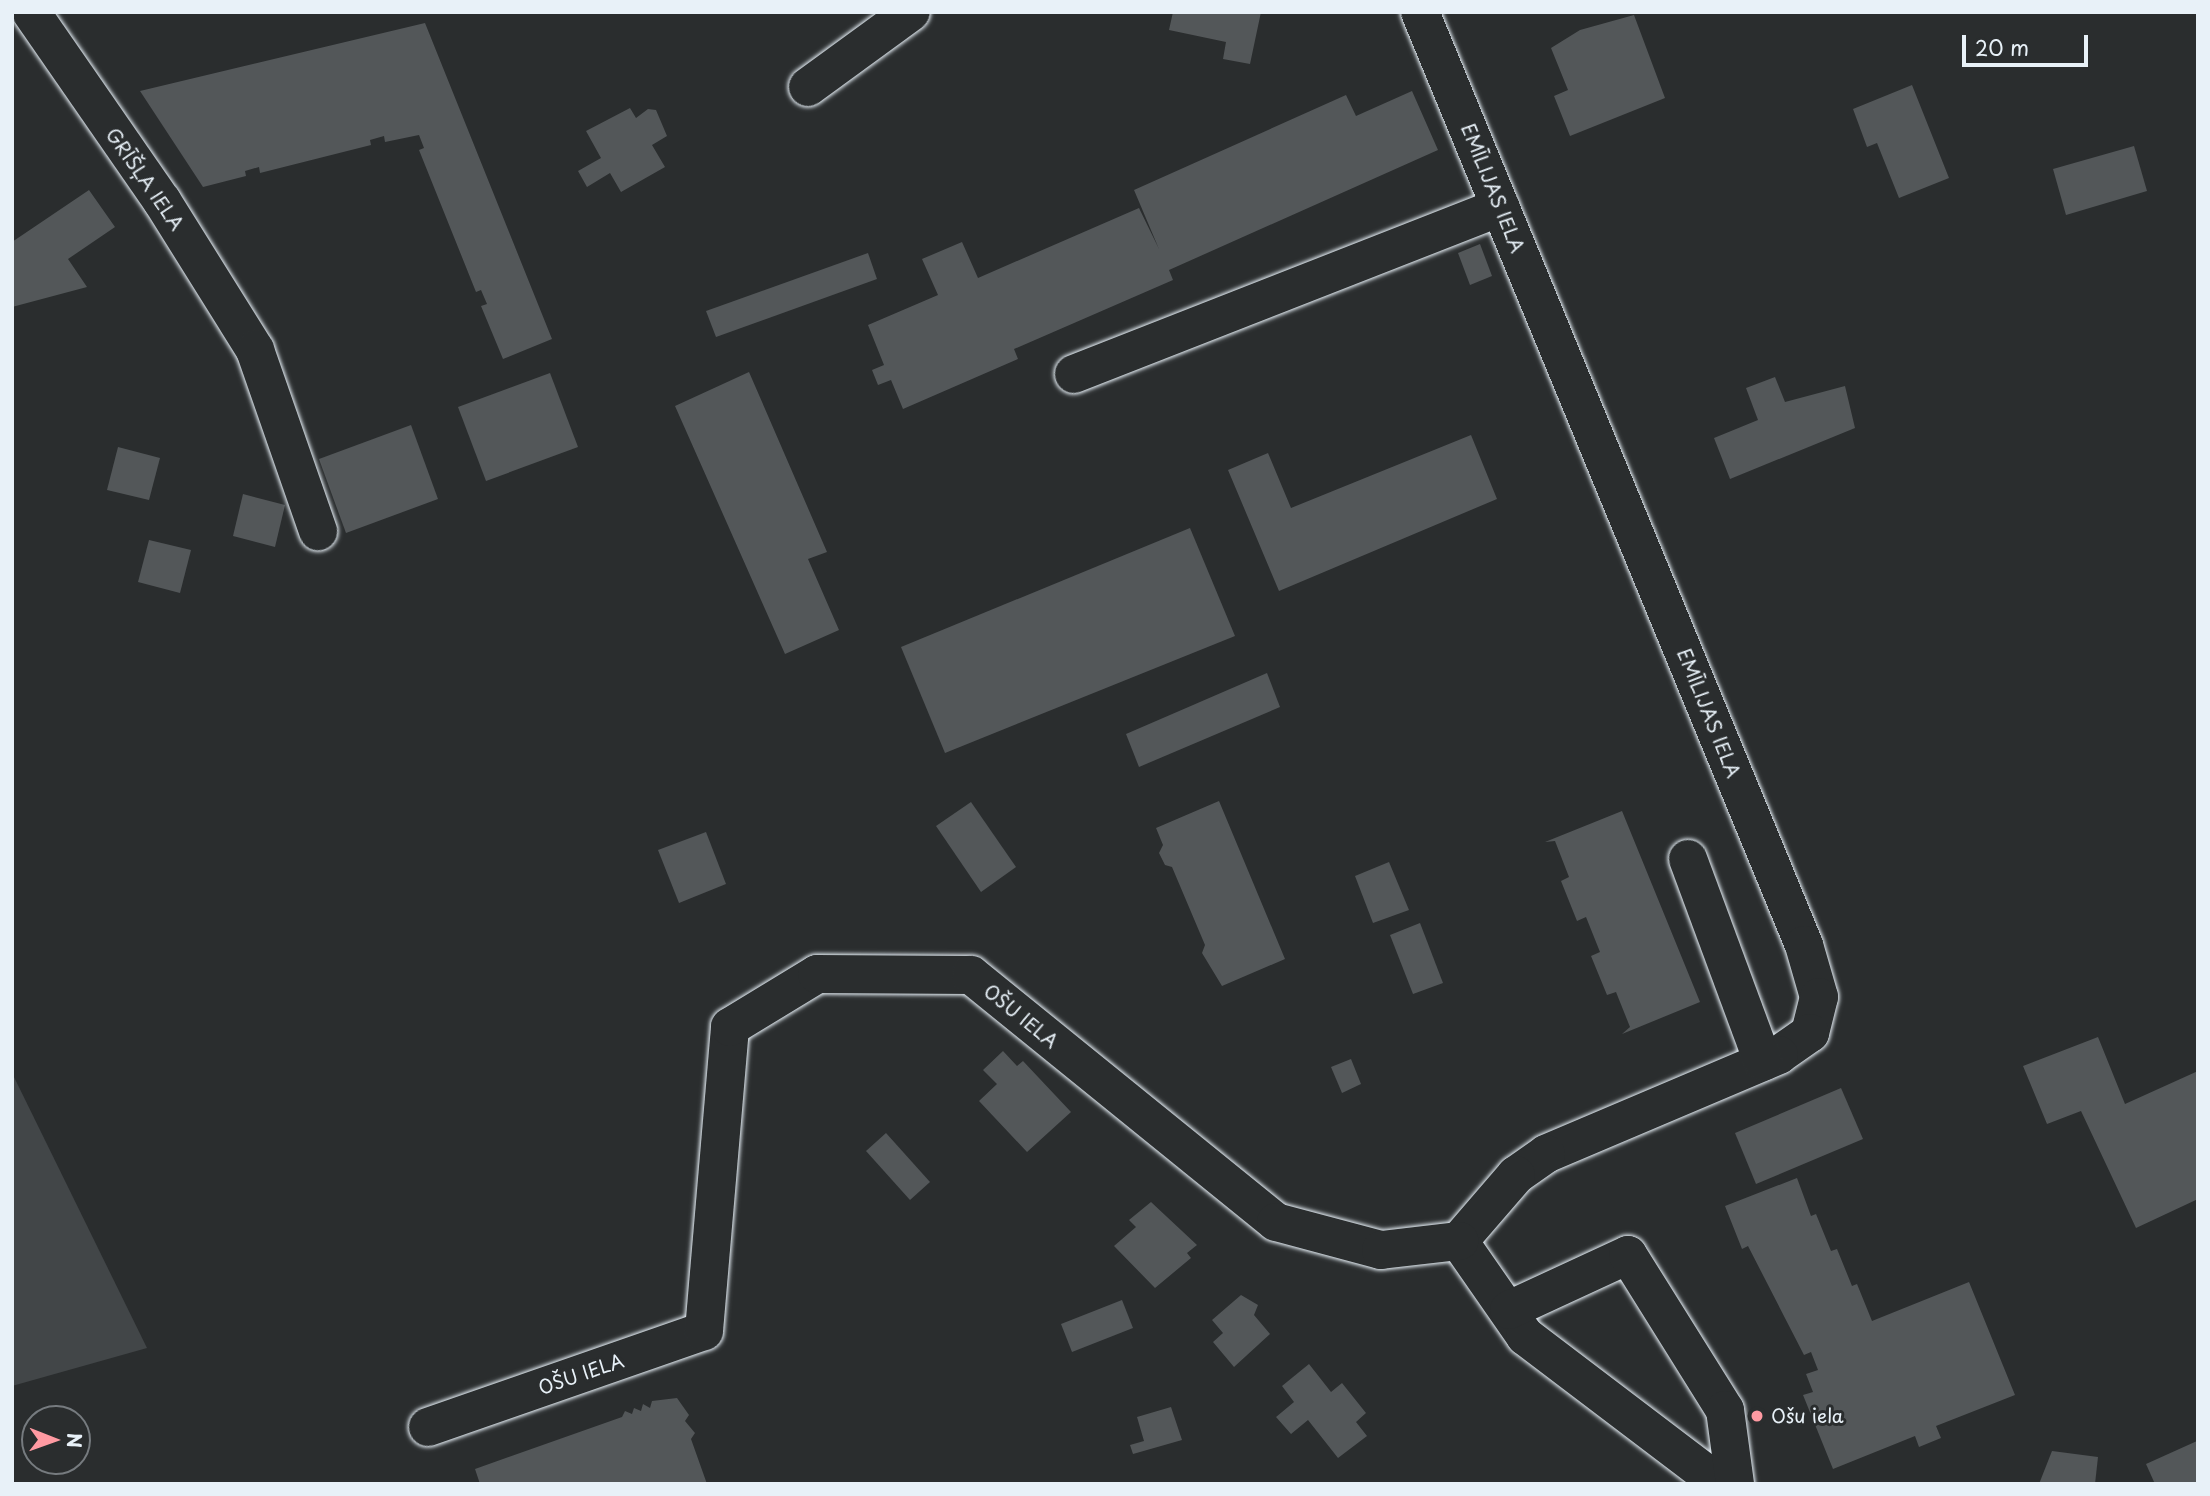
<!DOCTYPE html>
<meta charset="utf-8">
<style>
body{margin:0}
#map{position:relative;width:2210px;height:1496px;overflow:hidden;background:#2a2d2e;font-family:"Playpen Sans",sans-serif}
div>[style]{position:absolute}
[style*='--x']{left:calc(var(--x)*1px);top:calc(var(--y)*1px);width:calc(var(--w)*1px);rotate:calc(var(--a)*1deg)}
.green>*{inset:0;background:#424648}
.building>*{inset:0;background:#535759}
.roads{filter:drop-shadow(0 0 2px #e8f1f8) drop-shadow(0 0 2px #e8f1f8)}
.minor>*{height:38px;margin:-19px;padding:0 19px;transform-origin:19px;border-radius:19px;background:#2a2d2e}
.dots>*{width:19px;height:19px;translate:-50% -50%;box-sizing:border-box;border:4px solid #2a2d2e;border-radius:50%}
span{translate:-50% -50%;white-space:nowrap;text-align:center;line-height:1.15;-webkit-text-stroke:6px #2a2d2e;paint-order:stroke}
.street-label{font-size:19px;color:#e8f1f8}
.poi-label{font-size:19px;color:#e8f1f8}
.left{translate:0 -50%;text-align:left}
.frame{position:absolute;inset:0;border:14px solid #e8f1f8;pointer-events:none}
.north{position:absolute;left:21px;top:1405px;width:70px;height:70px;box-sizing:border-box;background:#2a2d2e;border:2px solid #767b7f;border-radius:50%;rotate:91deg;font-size:19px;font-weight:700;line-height:28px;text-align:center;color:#e8f1f8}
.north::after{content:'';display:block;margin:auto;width:24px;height:32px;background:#ff9aa2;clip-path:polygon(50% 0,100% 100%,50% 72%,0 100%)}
.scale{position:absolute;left:1962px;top:35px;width:126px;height:32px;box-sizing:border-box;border:4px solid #e8f1f8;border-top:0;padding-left:9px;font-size:21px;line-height:24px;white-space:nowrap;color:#e8f1f8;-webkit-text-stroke:5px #2a2d2e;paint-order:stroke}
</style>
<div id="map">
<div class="green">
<i style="clip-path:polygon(12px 1073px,147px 1348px,12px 1386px)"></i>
</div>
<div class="building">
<i style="clip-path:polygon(1173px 12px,1261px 12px,1250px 64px,1223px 59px,1226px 42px,1169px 30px)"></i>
<i style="clip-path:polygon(1634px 15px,1665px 98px,1570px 136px,1554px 96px,1568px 90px,1551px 48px,1580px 30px)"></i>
<i style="clip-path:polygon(425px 23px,552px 339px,503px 359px,481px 306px,487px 304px,481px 290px,476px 292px,419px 150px,424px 148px,419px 135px,385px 142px,384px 136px,370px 140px,371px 145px,260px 173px,259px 167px,245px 171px,246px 176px,203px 187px,140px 91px)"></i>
<i style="clip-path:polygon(1912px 85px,1949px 178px,1899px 198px,1877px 143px,1867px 147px,1853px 109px)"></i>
<i style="clip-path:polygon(1412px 91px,1438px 150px,1169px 270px,1173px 280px,1014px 349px,1018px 359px,903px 409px,891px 380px,878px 385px,872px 370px,884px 365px,868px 325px,938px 295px,922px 259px,962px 242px,978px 278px,1139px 208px,1159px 249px,1134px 190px,1346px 95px,1356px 116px)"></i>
<i style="clip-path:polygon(630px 108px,636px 118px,648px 109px,656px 110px,667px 136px,652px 145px,665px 167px,621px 192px,610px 173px,587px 187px,578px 171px,601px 158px,586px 131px)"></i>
<i style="clip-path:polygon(2134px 146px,2147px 191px,2066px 215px,2053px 169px)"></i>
<i style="clip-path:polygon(89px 190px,115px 227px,68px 259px,87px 287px,12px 307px,12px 242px)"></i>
<i style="clip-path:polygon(1480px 244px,1492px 276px,1470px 285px,1458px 253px)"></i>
<i style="clip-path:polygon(868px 253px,877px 279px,716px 337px,706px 311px)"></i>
<i style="clip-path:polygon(749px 372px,827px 552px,808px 559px,839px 630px,785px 654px,675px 406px)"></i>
<i style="clip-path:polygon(550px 373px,578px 447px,486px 481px,458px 407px)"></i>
<i style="clip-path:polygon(1775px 377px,1785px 402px,1845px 386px,1855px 428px,1730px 479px,1714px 438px,1758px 420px,1746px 388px)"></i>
<i style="clip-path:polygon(411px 425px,438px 499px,346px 533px,319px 459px)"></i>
<i style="clip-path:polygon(1471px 435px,1497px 499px,1279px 591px,1228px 470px,1268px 453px,1291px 508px)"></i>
<i style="clip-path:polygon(118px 447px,160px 458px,149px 500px,107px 490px)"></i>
<i style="clip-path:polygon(243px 494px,285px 505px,275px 547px,233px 536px)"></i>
<i style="clip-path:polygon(1190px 528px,1235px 636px,945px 753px,901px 647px)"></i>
<i style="clip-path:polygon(149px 540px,191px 550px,180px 593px,138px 582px)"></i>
<i style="clip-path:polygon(1267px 673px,1280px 707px,1139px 767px,1126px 734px)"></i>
<i style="clip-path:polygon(1219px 801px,1285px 959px,1222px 986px,1202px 953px,1205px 945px,1172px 867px,1165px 865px,1159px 853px,1163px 845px,1156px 828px)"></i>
<i style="clip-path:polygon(971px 802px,1016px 867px,981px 892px,936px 826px)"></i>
<i style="clip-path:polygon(1622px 811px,1700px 1002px,1622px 1034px,1630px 1027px,1616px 992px,1607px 995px,1591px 956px,1600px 952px,1586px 917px,1577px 921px,1561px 881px,1569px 877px,1555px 841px,1545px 842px)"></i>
<i style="clip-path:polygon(706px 832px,726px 884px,679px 903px,658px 850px)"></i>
<i style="clip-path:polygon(1389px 862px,1409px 910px,1373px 923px,1355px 876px)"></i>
<i style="clip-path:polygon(1420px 923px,1443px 983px,1413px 994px,1390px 935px)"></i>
<i style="clip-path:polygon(2098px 1037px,2125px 1104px,2198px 1071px,2198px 1199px,2136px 1228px,2081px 1111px,2047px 1124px,2023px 1066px)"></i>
<i style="clip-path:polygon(1003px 1051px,1017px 1066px,1023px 1061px,1071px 1112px,1027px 1152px,979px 1101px,997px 1084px,983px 1070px)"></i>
<i style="clip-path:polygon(1351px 1059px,1361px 1084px,1342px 1093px,1331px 1067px)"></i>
<i style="clip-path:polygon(1841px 1088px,1863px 1139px,1756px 1184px,1735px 1133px)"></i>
<i style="clip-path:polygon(886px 1133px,930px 1182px,910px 1200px,866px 1151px)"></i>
<i style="clip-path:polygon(1797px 1178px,1811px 1216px,1816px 1214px,1831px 1251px,1837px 1249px,1852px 1286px,1857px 1284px,1872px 1321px,1969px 1282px,2015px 1395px,1936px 1426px,1941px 1438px,1919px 1447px,1915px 1436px,1833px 1469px,1803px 1395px,1813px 1392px,1806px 1374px,1818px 1370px,1811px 1352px,1804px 1355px,1748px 1246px,1742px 1249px,1725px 1206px)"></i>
<i style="clip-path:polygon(1151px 1202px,1197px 1245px,1187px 1253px,1191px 1258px,1155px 1288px,1114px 1246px,1136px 1227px,1129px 1220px)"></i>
<i style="clip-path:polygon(1241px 1295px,1258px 1305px,1254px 1315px,1270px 1334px,1234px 1367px,1213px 1342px,1223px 1333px,1212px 1320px)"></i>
<i style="clip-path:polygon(1122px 1300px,1133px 1328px,1072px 1352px,1061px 1324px)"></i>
<i style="clip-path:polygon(1309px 1364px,1331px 1392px,1342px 1383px,1366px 1413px,1356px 1422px,1367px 1436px,1338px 1458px,1308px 1420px,1291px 1434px,1276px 1417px,1294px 1402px,1282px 1386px)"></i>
<i style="clip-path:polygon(677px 1398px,689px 1415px,685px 1421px,695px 1433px,691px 1439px,707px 1484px,480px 1484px,475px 1469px,622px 1417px,625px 1411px,632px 1414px,634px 1408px,641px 1411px,643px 1404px,650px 1408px,652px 1401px)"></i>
<i style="clip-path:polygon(1171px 1407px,1182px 1440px,1133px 1454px,1130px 1445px,1144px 1441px,1137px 1417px)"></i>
<i style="clip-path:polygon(2197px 1441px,2198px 1484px,2155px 1484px,2146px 1464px)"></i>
<i style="clip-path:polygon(2052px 1451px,2098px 1457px,2095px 1484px,2039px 1484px)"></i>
</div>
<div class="roads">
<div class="minor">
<i style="--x:31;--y:12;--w:230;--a:55.3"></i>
<i style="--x:162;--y:201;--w:176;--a:58"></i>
<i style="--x:255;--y:350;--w:192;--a:70.8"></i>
<i style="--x:1420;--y:12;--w:1009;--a:67.63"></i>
<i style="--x:1804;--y:945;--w:54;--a:73.9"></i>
<i style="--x:1819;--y:997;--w:37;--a:104"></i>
<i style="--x:1810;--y:1033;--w:38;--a:145"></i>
<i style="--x:1779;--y:1055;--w:253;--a:157"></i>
<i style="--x:1546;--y:1154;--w:37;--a:145"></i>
<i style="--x:1516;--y:1175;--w:87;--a:130.8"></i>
<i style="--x:808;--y:87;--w:127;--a:-36.1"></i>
<i style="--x:1074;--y:374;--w:458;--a:-21.4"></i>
<i style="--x:1688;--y:859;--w:216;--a:69.7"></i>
<i style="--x:1459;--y:1241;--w:116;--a:55.2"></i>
<i style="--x:1525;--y:1336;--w:245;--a:37.2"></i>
<i style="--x:1509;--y:1310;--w:131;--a:-24.8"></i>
<i style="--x:1628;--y:1255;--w:183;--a:58"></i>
<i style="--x:1725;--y:1410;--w:75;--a:82.3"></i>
<i style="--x:428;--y:1427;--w:292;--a:-19.2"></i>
<i style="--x:704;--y:1331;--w:305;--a:-85.1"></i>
<i style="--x:730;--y:1027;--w:102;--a:-31.3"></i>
<i style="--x:817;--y:974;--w:154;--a:0.4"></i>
<i style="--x:971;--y:975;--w:392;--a:39"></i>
<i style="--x:1276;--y:1222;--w:109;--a:14.9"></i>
<i style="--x:1381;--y:1250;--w:79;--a:-6.6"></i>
</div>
</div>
<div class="dots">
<i style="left:1757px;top:1416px;background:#ff9aa2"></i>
</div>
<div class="street-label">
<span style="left:145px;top:179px;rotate:55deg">GRĪŠĻA IELA</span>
<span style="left:1493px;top:188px;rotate:68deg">EMĪLIJAS IELA</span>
<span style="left:1709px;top:713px;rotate:68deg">EMĪLIJAS IELA</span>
<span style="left:1021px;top:1016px;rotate:39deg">OŠU IELA</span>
<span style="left:581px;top:1374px;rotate:-19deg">OŠU IELA</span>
</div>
<div class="poi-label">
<span class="left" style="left:1771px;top:1416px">Ošu iela</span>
</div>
<div class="frame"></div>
<div class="north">N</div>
<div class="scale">20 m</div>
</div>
